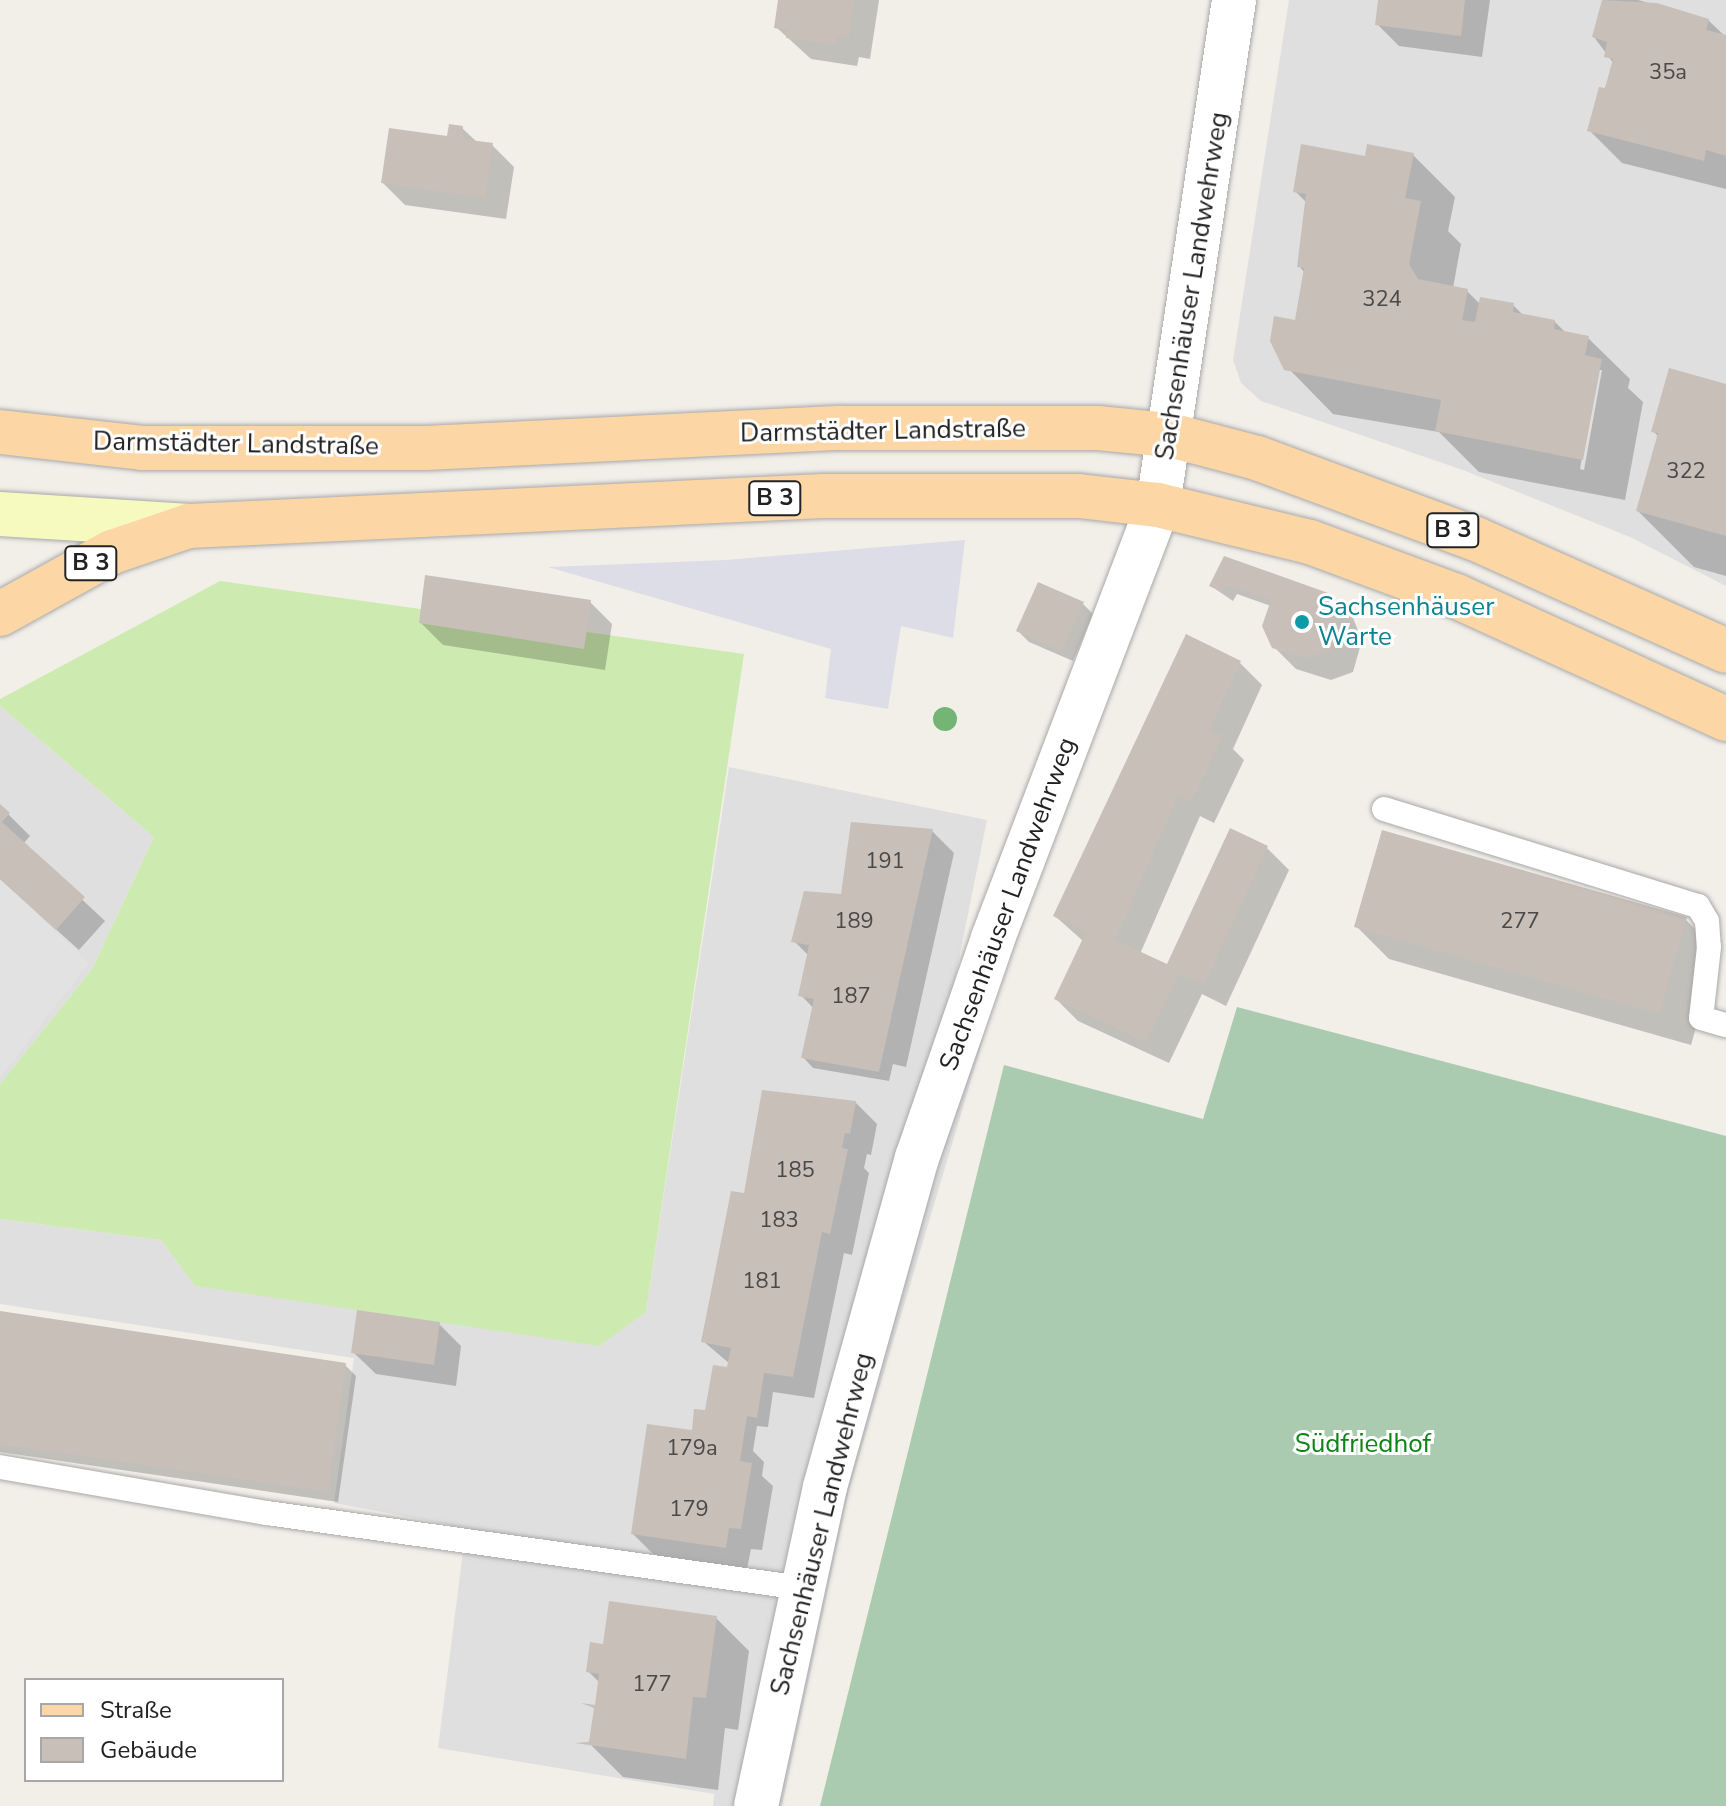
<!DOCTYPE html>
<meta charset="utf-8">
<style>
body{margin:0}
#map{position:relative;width:1726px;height:1806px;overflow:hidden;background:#f2efe9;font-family:"Nunito Sans",sans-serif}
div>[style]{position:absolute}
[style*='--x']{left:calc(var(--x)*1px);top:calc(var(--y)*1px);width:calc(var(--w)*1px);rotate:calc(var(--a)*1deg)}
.residential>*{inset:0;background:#e0dfdf}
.grass>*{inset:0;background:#cdebb0}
.cemetery>*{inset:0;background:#aacbaf}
.parking>*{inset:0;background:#e2e2e2}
.plaza>*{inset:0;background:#dddde8}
.shadow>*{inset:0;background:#0003}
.building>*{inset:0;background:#c7bfb8}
.roads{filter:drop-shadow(0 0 2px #a9a9a9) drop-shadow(0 0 2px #a9a9a9)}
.service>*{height:24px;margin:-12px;padding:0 12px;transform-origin:12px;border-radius:12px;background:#fff}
.minor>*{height:44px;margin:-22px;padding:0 22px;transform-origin:22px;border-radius:22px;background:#fff}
.secondary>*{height:44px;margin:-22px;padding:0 22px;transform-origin:22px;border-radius:22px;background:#f7fabf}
.primary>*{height:44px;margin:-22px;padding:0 22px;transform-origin:22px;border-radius:22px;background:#fcd6a4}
.trees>*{width:24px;height:24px;margin:-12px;border-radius:50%;background:#74b475}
.dots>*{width:22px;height:22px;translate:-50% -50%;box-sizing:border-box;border:4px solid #fff;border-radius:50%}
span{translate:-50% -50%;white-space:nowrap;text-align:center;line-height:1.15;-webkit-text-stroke:6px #fff;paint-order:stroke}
.number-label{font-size:22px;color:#4b4948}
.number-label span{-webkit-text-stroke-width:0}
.shield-label span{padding:2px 6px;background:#fff;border:2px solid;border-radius:6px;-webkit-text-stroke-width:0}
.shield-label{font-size:24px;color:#222;font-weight:700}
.street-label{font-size:26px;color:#222}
.culture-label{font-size:26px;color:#0d838f}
.left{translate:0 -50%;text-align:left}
.park-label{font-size:26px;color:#0c8416}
.legend{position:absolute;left:24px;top:1678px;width:260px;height:104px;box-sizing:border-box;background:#fff;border:2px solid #a7a7a7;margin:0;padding:10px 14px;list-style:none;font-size:24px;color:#222}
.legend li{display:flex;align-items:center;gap:16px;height:40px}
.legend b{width:40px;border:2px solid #a7a7a7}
</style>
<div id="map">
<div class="residential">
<i style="clip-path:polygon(1289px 0,1726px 0,1726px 586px,1630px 537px,1463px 470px,1261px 401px,1241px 383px,1233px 360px)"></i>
<i style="clip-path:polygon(0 706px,154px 837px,92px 969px,0 1084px)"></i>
<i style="clip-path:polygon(729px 767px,987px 820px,945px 1028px,983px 1040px,849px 1490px,782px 1806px,713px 1806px,714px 1794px,438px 1748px,466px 1528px,334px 1503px,354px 1358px,0 1304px,0 1219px,161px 1240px,195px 1286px,646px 1312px)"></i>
</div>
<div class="grass">
<i style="clip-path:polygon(220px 581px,744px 654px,646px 1312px,599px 1346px,195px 1286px,161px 1240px,0 1219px,0 1084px,92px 969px,154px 837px,0 706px,0 699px)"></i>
</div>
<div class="cemetery">
<i style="clip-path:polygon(1237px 1007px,1726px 1136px,1726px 1806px,820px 1806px,1004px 1065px,1203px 1119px)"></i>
</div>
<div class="parking">
<i style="clip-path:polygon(0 879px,89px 963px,0 1077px)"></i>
</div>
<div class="plaza">
<i style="clip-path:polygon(965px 540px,953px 638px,901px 626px,888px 709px,825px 698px,831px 649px,548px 567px,726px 560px)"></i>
</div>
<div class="shadow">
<i style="clip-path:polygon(780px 0,879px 0,870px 59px,859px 57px,857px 66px,811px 59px,776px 27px)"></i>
<i style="clip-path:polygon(1380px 0,1490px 0,1482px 57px,1399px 46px,1377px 24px)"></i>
<i style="clip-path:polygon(1604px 0,1638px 0,1708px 20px,1726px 37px,1726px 189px,1622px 163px,1589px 130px,1614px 64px,1594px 37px)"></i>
<i style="clip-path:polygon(462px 128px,478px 143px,492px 145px,514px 167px,506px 219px,405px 205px,383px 183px)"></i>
<i style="clip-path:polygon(evenodd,1413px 155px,1455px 197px,1448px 231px,1461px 244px,1453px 288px,1467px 291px,1480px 304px,1513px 305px,1524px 316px,1554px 321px,1566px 333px,1588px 338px,1630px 379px,1628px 388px,1643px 402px,1625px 500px,1479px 472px,1439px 432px,1333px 414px,1291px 371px,1272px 340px,1296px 322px,1305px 273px,1299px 266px,1307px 203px,1295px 191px,1366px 159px,1413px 155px,1598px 370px,1602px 370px,1584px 470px,1580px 469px,1598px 370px)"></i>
<i style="clip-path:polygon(1726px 386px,1726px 576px,1694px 567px,1638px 511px,1659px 437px,1653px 431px)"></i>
<i style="clip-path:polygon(1225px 558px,1330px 595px,1353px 618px,1362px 640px,1353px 672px,1331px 680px,1296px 669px,1274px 647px,1271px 606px,1237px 594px,1233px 601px,1211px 586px)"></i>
<i style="clip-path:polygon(590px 602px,612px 624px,605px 670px,443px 645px,421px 623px)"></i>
<i style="clip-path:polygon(1083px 604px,1093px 614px,1073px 661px,1029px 642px,1018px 631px)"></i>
<i style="clip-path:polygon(1187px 637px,1240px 663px,1262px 685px,1233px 749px,1244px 760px,1214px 823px,1200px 816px,1140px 954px,1168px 967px,1267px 848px,1289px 870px,1226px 1006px,1202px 994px,1169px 1063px,1078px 1021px,1056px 999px,1083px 941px,1055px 916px)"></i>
<i style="clip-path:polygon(0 806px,30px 836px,23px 844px,105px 921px,79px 950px,0 879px)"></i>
<i style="clip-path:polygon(932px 831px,954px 853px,906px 1067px,893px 1064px,889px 1081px,813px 1068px,803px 1057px,814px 1009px,801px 995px,809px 956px,794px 941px,843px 896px)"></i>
<i style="clip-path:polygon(1685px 919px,1718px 951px,1691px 1045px,1389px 959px,1356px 926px)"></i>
<i style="clip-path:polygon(855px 1102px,877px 1124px,871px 1155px,867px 1154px,864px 1168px,869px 1173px,852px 1255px,844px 1253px,814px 1398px,773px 1392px,768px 1427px,757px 1426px,753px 1451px,764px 1462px,762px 1476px,773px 1486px,762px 1550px,751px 1549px,747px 1569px,655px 1556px,633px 1534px,698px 1433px,729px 1369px,730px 1364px,703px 1341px,745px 1195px)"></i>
<i style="clip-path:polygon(0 1313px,345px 1365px,356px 1376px,338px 1502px,0 1452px)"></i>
<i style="clip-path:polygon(439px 1324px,461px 1346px,456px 1386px,376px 1374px,353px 1352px)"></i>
<i style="clip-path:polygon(716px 1618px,749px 1651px,738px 1730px,725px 1728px,718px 1790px,623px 1777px,591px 1745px,599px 1682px,588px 1671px,605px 1646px)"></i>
</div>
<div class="building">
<i style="clip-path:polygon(778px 0,854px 0,849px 38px,837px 36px,836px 45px,786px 38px,787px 30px,774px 28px)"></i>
<i style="clip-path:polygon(1378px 0,1465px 0,1461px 36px,1375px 25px)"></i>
<i style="clip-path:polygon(1602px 0,1657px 3px,1709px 19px,1706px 30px,1726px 35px,1726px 156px,1706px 150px,1704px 161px,1587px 131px,1599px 87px,1605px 88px,1613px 59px,1604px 57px,1607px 42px,1592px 37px)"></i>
<i style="clip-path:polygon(449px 124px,463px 126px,462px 139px,493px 143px,485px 198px,381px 183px,389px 128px,447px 136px)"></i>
<i style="clip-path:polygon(1301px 144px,1365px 156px,1367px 144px,1414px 153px,1405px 198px,1421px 201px,1409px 264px,1418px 279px,1468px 289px,1462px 320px,1475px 322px,1480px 297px,1514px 303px,1513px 312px,1555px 320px,1554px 329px,1589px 336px,1585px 355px,1602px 359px,1583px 460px,1435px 431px,1441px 400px,1284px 370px,1270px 341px,1274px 316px,1295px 320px,1304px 268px,1297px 267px,1306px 194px,1293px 192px)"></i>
<i style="clip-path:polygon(1669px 368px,1726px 384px,1726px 536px,1636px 511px,1658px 433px,1651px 432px)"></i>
<i style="clip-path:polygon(1224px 556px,1331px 594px,1341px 617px,1331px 650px,1307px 658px,1272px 648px,1262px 626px,1271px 600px,1226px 585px,1222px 592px,1209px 586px)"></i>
<i style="clip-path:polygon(425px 575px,591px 600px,584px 649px,419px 623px)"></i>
<i style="clip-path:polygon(1038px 582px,1084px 602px,1062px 652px,1016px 631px)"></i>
<i style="clip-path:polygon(1186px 634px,1241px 661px,1209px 730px,1223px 736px,1191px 802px,1178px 796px,1115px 940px,1167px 964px,1230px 828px,1268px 846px,1204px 985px,1179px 974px,1146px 1043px,1054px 999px,1086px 932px,1053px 916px)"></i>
<i style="clip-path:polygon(0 804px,10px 813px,2px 822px,85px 897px,56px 930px,0 879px)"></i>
<i style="clip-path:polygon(851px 822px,933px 829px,879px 1072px,801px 1058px,814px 999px,798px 996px,809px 945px,791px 942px,804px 891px,841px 894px)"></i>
<i style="clip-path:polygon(1382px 830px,1687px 917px,1659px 1014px,1354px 927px)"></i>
<i style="clip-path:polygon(762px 1090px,856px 1101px,850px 1134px,845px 1133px,842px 1148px,848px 1149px,830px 1234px,822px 1232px,793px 1377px,764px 1373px,757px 1418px,747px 1416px,740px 1461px,752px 1463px,741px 1529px,729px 1528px,726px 1548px,631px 1534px,647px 1424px,692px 1430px,694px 1409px,705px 1410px,713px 1365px,727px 1367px,731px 1348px,701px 1342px,731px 1191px,744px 1193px)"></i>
<i style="clip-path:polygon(357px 1310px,440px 1322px,434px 1365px,351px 1353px)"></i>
<i style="clip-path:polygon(0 1311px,346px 1363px,328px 1492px,0 1444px)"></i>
<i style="clip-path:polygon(609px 1601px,717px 1616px,706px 1698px,693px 1697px,686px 1759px,575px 1743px,589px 1742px,594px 1708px,581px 1703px,595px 1705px,599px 1674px,586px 1672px,590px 1642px,603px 1644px)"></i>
</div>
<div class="roads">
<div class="service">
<i style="--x:1384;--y:809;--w:329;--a:17.2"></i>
<i style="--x:1698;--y:906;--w:17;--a:59"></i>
<i style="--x:1707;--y:921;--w:26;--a:86"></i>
<i style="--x:1709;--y:947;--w:71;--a:96.4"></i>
<i style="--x:1701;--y:1018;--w:26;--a:16"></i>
<i style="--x:0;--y:1467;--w:271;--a:9.8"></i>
<i style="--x:267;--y:1513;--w:540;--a:7.98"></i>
</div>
<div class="minor">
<i style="--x:756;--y:1806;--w:326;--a:-77.8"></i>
<i style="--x:825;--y:1487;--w:342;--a:-74.4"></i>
<i style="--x:917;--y:1158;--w:233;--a:-70.9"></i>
<i style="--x:993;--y:938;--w:463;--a:-69.1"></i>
<i style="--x:1158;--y:505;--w:511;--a:-81.44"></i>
</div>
<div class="secondary">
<i style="--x:0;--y:514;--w:189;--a:3.6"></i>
</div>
<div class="primary">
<i style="--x:0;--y:432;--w:143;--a:6.4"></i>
<i style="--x:142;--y:448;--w:284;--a:0"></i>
<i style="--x:426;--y:448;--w:415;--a:-2.8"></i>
<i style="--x:841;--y:428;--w:257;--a:0"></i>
<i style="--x:1098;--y:428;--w:72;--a:5.6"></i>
<i style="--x:1170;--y:435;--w:90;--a:14.8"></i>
<i style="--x:1257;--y:458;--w:233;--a:20.3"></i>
<i style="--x:1476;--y:539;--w:274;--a:24.1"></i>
<i style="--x:0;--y:614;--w:128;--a:-29"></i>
<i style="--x:112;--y:552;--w:81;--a:-18.7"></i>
<i style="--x:189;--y:526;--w:635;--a:-2.71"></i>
<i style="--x:823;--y:496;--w:256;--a:0"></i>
<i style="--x:1079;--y:496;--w:80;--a:6.5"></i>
<i style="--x:1158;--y:505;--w:156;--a:13.7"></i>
<i style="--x:1310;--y:542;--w:156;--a:20.3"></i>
<i style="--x:1456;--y:596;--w:297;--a:24.5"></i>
</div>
</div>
<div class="trees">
<i style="left:945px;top:719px"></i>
</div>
<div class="dots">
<i style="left:1302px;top:622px;background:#0f9aa8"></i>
</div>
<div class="number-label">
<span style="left:1668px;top:73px">35a</span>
<span style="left:1382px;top:300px">324</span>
<span style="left:1686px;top:472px">322</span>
<span style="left:885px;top:862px">191</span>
<span style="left:854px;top:922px">189</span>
<span style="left:1520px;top:922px">277</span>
<span style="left:851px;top:997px">187</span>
<span style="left:795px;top:1171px">185</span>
<span style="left:779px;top:1221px">183</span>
<span style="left:762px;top:1282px">181</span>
<span style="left:692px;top:1449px">179a</span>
<span style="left:689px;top:1510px">179</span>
<span style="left:652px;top:1685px">177</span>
</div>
<div class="shield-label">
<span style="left:775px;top:498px">B 3</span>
<span style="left:1453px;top:530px">B 3</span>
<span style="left:91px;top:563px">B 3</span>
</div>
<div class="street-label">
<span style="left:1192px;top:286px;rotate:-81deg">Sachsenhäuser Landwehrweg</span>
<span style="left:883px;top:431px;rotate:-1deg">Darmstädter Landstraße</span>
<span style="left:236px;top:444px;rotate:1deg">Darmstädter Landstraße</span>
<span style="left:1008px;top:904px;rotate:-70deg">Sachsenhäuser Landwehrweg</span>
<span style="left:822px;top:1524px;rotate:-76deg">Sachsenhäuser Landwehrweg</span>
</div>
<div class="culture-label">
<span class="left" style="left:1318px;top:622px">Sachsenhäuser<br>Warte</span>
</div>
<div class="park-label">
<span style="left:1363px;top:1444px">Südfriedhof</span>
</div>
<ul class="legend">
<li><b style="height:10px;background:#fcd6a4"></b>Straße</li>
<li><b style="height:22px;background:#c7bfb8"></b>Gebäude</li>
</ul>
</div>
